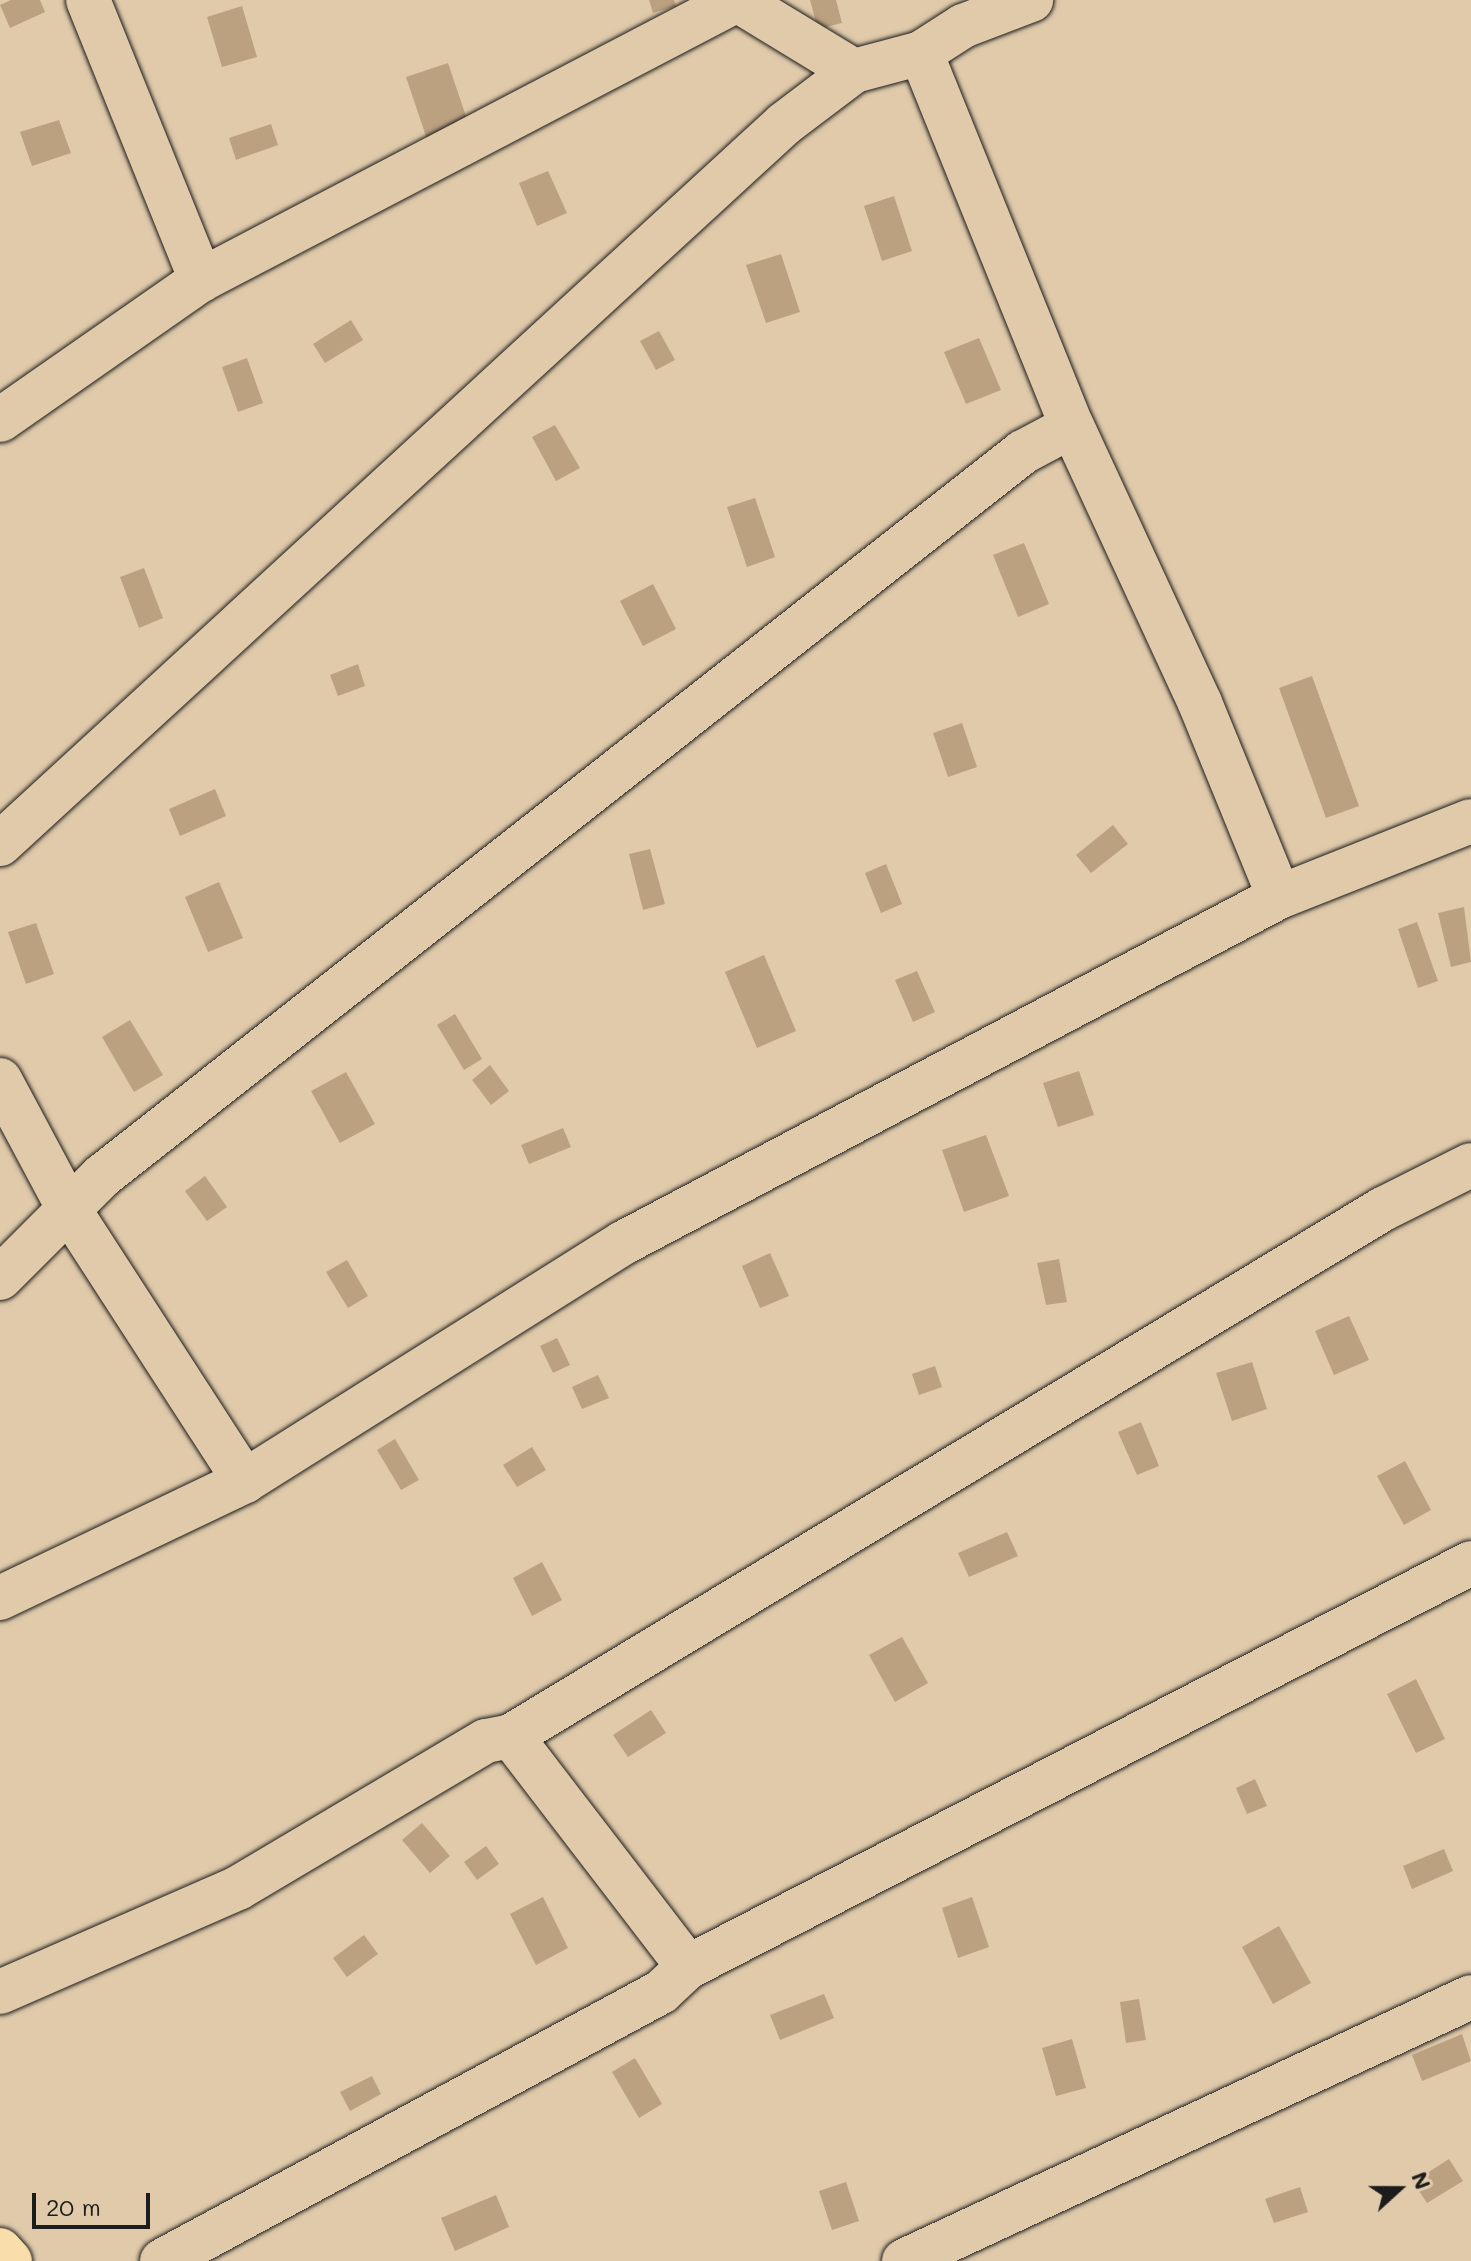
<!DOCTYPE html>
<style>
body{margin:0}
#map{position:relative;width:1471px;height:2261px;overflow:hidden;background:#e0caaa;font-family:Mali,sans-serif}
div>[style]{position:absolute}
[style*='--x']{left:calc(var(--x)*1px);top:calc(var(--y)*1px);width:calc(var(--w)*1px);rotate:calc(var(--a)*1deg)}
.building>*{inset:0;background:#bca180}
.roads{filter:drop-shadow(0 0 2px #1c1c1c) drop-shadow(0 0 2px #1c1c1c)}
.minor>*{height:44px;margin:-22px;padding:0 22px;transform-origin:22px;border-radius:22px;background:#e0caaa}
.highway>*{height:44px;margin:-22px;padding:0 22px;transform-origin:22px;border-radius:22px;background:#f9deab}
span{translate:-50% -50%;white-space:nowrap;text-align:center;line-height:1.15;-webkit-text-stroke:7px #e0caaa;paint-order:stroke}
.north{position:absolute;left:1359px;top:2149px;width:80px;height:80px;-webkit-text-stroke:6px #e0caaa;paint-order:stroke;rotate:69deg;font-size:22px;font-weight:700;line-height:32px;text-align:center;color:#1c1c1c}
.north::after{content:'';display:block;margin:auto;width:28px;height:36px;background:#1c1c1c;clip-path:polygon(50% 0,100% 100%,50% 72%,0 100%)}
.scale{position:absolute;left:32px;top:2193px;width:118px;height:36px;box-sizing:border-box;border:4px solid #1c1c1c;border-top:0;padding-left:10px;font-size:24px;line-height:28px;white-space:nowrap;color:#1c1c1c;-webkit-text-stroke:6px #e0caaa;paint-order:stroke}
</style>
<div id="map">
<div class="building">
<i style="clip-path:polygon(11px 0,40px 0,45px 12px,10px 28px,0 5px)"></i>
<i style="clip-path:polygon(649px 0,674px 0,676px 6px,653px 13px)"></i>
<i style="clip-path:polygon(810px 0,836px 0,842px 23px,818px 29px)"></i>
<i style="clip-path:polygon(242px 6px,257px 57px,222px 67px,207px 17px)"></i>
<i style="clip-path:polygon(448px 63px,472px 134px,430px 148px,406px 77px)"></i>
<i style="clip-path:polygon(59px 120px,71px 153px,32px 166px,20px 132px)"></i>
<i style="clip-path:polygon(271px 124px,278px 145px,236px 160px,229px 138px)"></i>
<i style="clip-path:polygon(548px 171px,567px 213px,537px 226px,519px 183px)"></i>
<i style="clip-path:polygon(894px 196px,912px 251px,882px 261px,864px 206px)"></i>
<i style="clip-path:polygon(781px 254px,800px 312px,766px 323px,746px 265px)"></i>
<i style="clip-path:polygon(351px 320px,363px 340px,325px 363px,313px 344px)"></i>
<i style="clip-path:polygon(659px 331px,675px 360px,656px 370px,640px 341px)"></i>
<i style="clip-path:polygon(979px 338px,1001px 390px,966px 404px,944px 352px)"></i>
<i style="clip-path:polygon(247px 358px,263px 403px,238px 412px,222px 367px)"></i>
<i style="clip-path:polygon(555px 425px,580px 468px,556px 481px,532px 437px)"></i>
<i style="clip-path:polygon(755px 498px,775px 557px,747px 567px,727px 507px)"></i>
<i style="clip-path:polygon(1024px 543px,1049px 604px,1018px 617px,993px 555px)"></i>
<i style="clip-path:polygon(144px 568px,163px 618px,139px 628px,120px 577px)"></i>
<i style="clip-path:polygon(653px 584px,676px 629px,643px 646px,620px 601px)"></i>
<i style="clip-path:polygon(358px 664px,365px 686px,338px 696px,330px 675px)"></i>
<i style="clip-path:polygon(1312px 676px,1359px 806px,1326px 818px,1279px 688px)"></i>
<i style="clip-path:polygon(962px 723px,977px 767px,948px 777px,933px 733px)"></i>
<i style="clip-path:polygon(215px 789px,226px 816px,180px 836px,169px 809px)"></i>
<i style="clip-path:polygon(1113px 825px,1128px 844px,1091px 873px,1076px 855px)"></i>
<i style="clip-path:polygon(650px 849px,665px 904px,643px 910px,629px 854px)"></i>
<i style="clip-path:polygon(886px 864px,902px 904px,881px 913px,865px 873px)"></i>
<i style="clip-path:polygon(219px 882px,243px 938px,208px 952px,185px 897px)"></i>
<i style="clip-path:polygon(1464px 907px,1471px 962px,1451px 967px,1438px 913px)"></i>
<i style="clip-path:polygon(1417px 922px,1438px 981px,1418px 988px,1398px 929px)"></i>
<i style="clip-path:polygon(36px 923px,54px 974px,26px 984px,8px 932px)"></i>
<i style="clip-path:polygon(764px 955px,796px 1031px,757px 1048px,725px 972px)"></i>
<i style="clip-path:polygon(917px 971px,935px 1012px,913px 1022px,895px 980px)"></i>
<i style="clip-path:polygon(455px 1014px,482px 1059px,464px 1070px,437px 1025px)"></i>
<i style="clip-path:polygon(130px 1020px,163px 1075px,134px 1092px,102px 1037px)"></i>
<i style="clip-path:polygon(490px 1065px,509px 1091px,491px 1105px,472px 1080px)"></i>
<i style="clip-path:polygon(1079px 1071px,1094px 1115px,1058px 1127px,1043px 1083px)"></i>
<i style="clip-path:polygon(346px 1072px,375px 1124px,340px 1143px,311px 1091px)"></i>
<i style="clip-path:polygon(563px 1128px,571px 1147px,529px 1164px,521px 1145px)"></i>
<i style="clip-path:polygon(986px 1135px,1009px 1196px,964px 1212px,942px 1150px)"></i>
<i style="clip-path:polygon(205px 1176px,227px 1207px,207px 1221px,185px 1191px)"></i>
<i style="clip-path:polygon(770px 1253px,789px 1296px,760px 1308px,742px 1266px)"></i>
<i style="clip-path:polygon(1059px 1259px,1067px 1302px,1046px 1305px,1037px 1263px)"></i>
<i style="clip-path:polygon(347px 1260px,368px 1296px,348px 1308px,326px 1272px)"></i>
<i style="clip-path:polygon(1349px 1316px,1369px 1360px,1334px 1375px,1315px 1331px)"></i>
<i style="clip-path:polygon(557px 1338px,570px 1365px,553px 1373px,540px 1346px)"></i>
<i style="clip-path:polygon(1252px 1362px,1267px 1409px,1232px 1421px,1216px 1373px)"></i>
<i style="clip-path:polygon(935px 1366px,942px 1387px,919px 1395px,912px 1374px)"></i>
<i style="clip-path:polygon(598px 1375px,609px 1398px,582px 1409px,572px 1387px)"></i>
<i style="clip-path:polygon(1141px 1422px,1159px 1466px,1137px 1475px,1118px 1432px)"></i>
<i style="clip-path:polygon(395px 1439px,419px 1480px,401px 1490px,377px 1450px)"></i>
<i style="clip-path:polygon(532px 1447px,546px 1470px,517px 1487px,503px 1465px)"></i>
<i style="clip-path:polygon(1405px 1461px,1431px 1510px,1404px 1525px,1377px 1476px)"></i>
<i style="clip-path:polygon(1007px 1532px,1018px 1556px,969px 1577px,958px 1553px)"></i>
<i style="clip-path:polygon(542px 1562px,562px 1600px,532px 1616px,513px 1578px)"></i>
<i style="clip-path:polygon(902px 1637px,928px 1683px,895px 1702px,869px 1655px)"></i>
<i style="clip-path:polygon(1416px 1679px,1445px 1739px,1416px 1753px,1387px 1694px)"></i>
<i style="clip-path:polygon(651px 1710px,666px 1733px,628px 1757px,613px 1735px)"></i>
<i style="clip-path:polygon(1255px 1779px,1267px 1806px,1247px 1814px,1236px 1788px)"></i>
<i style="clip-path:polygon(422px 1823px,450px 1856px,430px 1873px,402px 1840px)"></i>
<i style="clip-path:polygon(486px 1846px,499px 1864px,477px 1880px,464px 1862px)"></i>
<i style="clip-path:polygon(1444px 1849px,1453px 1871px,1412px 1889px,1403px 1866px)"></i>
<i style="clip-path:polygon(543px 1897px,568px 1948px,536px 1965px,510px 1914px)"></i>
<i style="clip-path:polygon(972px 1897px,989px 1947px,958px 1958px,942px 1908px)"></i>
<i style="clip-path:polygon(1279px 1926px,1311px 1983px,1273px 2004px,1242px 1947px)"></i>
<i style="clip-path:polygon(364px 1935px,378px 1954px,347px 1977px,333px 1958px)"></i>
<i style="clip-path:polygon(824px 1994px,834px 2018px,780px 2040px,770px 2015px)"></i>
<i style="clip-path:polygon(1139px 1999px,1146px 2040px,1126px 2043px,1120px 2002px)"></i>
<i style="clip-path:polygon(1462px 2034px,1471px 2061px,1422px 2081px,1412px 2055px)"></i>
<i style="clip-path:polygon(1072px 2039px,1086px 2088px,1056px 2096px,1042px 2048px)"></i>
<i style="clip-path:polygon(635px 2058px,662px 2104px,639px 2118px,612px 2072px)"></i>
<i style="clip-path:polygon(372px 2076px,381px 2094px,350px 2111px,340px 2092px)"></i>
<i style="clip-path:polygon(1449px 2159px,1463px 2181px,1427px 2203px,1413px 2182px)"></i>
<i style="clip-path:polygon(846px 2182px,859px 2221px,832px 2230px,819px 2191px)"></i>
<i style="clip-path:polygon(1300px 2187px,1308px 2212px,1274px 2223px,1265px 2199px)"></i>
<i style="clip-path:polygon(496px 2195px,509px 2227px,455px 2251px,441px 2218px)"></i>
</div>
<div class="roads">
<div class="minor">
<i style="--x:88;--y:0;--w:302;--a:68"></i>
<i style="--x:737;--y:0;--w:137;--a:31.3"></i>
<i style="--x:921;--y:53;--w:402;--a:68"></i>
<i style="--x:1072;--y:426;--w:305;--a:65.2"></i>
<i style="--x:1200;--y:703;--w:209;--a:67.8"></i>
<i style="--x:0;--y:420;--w:245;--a:-34.9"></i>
<i style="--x:201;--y:280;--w:605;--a:-27.58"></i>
<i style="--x:0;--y:844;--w:1064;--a:-42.56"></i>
<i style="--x:784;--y:124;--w:88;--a:-37.1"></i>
<i style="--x:854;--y:71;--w:69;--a:-15"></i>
<i style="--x:921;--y:53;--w:50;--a:-32.7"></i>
<i style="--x:963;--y:26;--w:73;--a:-20.9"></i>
<i style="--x:0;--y:1080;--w:149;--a:61.9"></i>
<i style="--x:70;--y:1211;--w:322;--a:57.1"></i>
<i style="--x:0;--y:1278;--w:144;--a:-45"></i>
<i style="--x:102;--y:1176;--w:1172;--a:-38.17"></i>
<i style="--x:1023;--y:452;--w:55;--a:-28"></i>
<i style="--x:0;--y:1598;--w:272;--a:-25.5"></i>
<i style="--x:245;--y:1481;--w:447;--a:-32.2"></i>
<i style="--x:623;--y:1243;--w:742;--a:-27.81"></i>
<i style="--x:1279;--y:897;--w:206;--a:-21.6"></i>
<i style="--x:511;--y:1736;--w:291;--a:52.5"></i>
<i style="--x:0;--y:1992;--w:260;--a:-23.6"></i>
<i style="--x:238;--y:1888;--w:288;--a:-30.7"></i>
<i style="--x:486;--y:1741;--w:25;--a:-11"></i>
<i style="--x:511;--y:1736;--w:1019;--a:-31.15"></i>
<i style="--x:1383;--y:1209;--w:98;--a:-26.6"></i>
<i style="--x:162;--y:2261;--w:567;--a:-28.33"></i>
<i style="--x:661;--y:1992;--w:37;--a:-43"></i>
<i style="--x:688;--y:1967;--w:881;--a:-27.29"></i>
<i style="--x:904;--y:2261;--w:625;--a:-24.97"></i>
</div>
<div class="highway">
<i style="--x:0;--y:2250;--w:15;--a:48"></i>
</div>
</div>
<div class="north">N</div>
<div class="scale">20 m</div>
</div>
